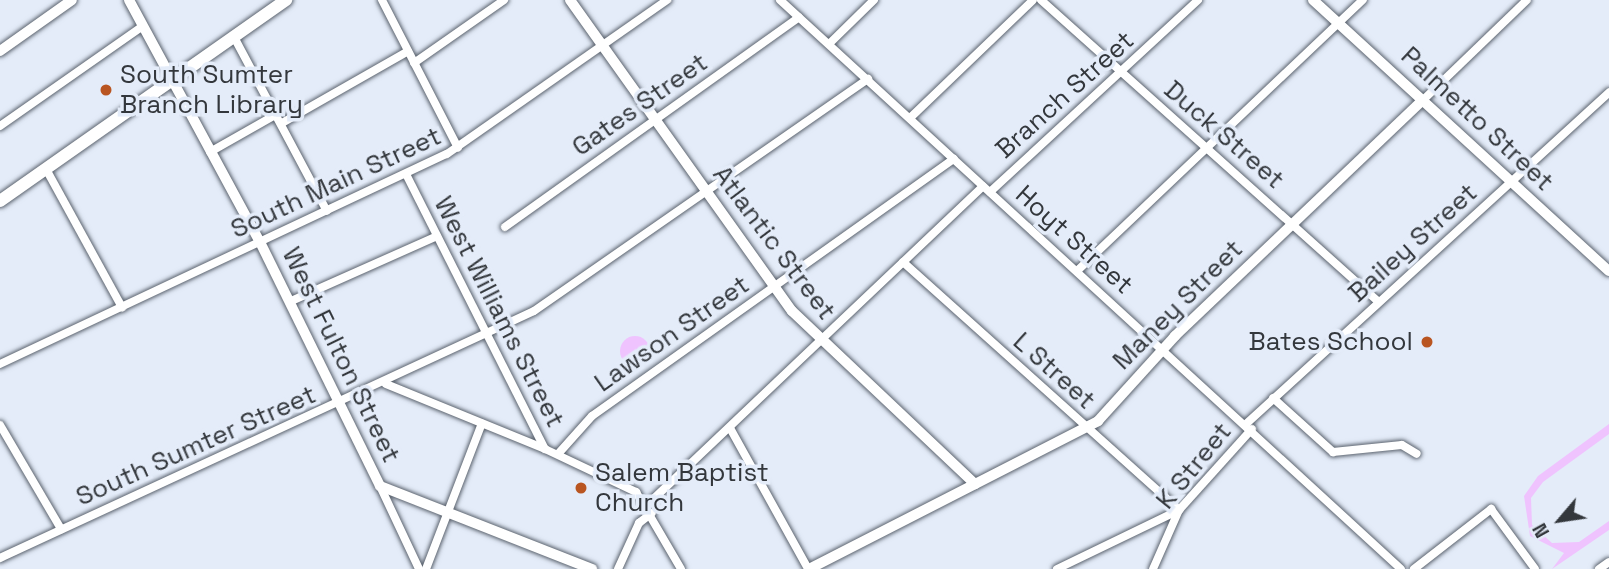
<!DOCTYPE html>
<style>
body{margin:0}
#map{position:relative;width:1609px;height:569px;overflow:hidden;background:#e4ecf9;font-family:"Space Grotesk",sans-serif}
div>[style]{position:absolute}
[style*='--x']{left:calc(var(--x)*1px);top:calc(var(--y)*1px);width:calc(var(--w)*1px);rotate:calc(var(--a)*1deg)}
.green>*{inset:0;background:#efc3fe}
.round{border-radius:50%}
.roads{filter:drop-shadow(0 0 2px #5b636e) drop-shadow(0 0 2px #5b636e)}
.minor>*{height:8px;margin:-4px;padding:0 4px;transform-origin:4px;border-radius:4px;background:#fff}
.tertiary>*{height:10px;margin:-5px;padding:0 5px;transform-origin:5px;border-radius:5px;background:#fff}
.secondary>*{height:12px;margin:-6px;padding:0 6px;transform-origin:6px;border-radius:6px;background:#fff}
.dots>*{width:19px;height:19px;translate:-50% -50%;box-sizing:border-box;border:4px solid #e4ecf9;border-radius:50%}
span{translate:-50% -50%;white-space:nowrap;text-align:center;line-height:1.15;-webkit-text-stroke:7px #e4ecf9;paint-order:stroke}
.poi-label{font-size:26px;color:#33373c}
.left{translate:0 -50%;text-align:left}
.right{translate:-100% -50%;text-align:right}
.street-label{font-size:26px;color:#33373c}
.north{position:absolute;left:1525px;top:485px;width:70px;height:70px;-webkit-text-stroke:5px #e4ecf9;paint-order:stroke;rotate:241deg;font-size:19px;font-weight:700;line-height:28px;text-align:center;color:#33373c}
.north::after{content:'';display:block;margin:auto;width:24px;height:32px;background:#33373c;clip-path:polygon(50% 0,100% 100%,50% 72%,0 100%)}
</style>
<div id="map">
<div class="green">
<i class="round" style="left:620px;top:336px;width:30px;height:30px"></i>
<i style="clip-path:polygon(1609px 424px,1609px 434px,1543px 482px,1531px 498px,1532px 525px,1552px 543px,1579px 542px,1609px 521px,1609px 530px,1552px 569px,1564px 553px,1530px 536px,1524px 496px,1538px 476px)"></i>
</div>
<div class="roads">
<div class="minor">
<i style="--x:382;--y:0;--w:166;--a:62.8"></i>
<i style="--x:780;--y:0;--w:842;--a:42.5"></i>
<i style="--x:1041;--y:0;--w:453;--a:41.8"></i>
<i style="--x:234;--y:37;--w:197;--a:61.9"></i>
<i style="--x:829;--y:44;--w:63;--a:-44.4"></i>
<i style="--x:414;--y:63;--w:110;--a:-35"></i>
<i style="--x:1423;--y:100;--w:144;--a:-43.9"></i>
<i style="--x:910;--y:118;--w:170;--a:-43.8"></i>
<i style="--x:282;--y:123;--w:145;--a:-29.7"></i>
<i style="--x:0;--y:126;--w:174;--a:-35"></i>
<i style="--x:210;--y:152;--w:77;--a:-29.6"></i>
<i style="--x:46;--y:169;--w:158;--a:61.2"></i>
<i style="--x:406;--y:174;--w:308;--a:63.2"></i>
<i style="--x:545;--y:449;--w:101;--a:25.3"></i>
<i style="--x:636;--y:492;--w:89;--a:59.7"></i>
<i style="--x:990;--y:192;--w:283;--a:-42.7"></i>
<i style="--x:505;--y:227;--w:361;--a:-35.5"></i>
<i style="--x:903;--y:262;--w:371;--a:41.9"></i>
<i style="--x:1077;--y:271;--w:394;--a:-43.5"></i>
<i style="--x:289;--y:302;--w:162;--a:-24"></i>
<i style="--x:0;--y:364;--w:494;--a:-25.2"></i>
<i style="--x:447;--y:154;--w:269;--a:-35"></i>
<i style="--x:386;--y:384;--w:172;--a:22.2"></i>
<i style="--x:1273;--y:398;--w:81;--a:42"></i>
<i style="--x:1333;--y:452;--w:69;--a:-5.8"></i>
<i style="--x:1402;--y:445;--w:17;--a:31"></i>
<i style="--x:1246;--y:424;--w:492;--a:-42.4"></i>
<i style="--x:0;--y:425;--w:121;--a:59.6"></i>
<i style="--x:730;--y:428;--w:161;--a:61"></i>
<i style="--x:558;--y:454;--w:51;--a:-48.2"></i>
<i style="--x:592;--y:416;--w:444;--a:-35.4"></i>
<i style="--x:380;--y:486;--w:92;--a:64.8"></i>
<i style="--x:647;--y:505;--w:463;--a:-43.5"></i>
<i style="--x:0;--y:558;--w:588;--a:-24.82"></i>
<i style="--x:534;--y:311;--w:407;--a:-34.8"></i>
<i style="--x:426;--y:569;--w:156;--a:-69"></i>
<i style="--x:618;--y:569;--w:51;--a:-65.5"></i>
<i style="--x:639;--y:523;--w:16;--a:-38"></i>
<i style="--x:1057;--y:569;--w:136;--a:-25.8"></i>
<i style="--x:1153;--y:569;--w:64;--a:-66.2"></i>
<i style="--x:1179;--y:510;--w:109;--a:-48"></i>
<i style="--x:1414;--y:569;--w:98;--a:-37.9"></i>
<i style="--x:1491;--y:509;--w:74;--a:53.7"></i>
<i style="--x:1599;--y:569;--w:12;--a:-35"></i>
</div>
<div class="tertiary">
<i style="--x:129;--y:0;--w:275;--a:61.6"></i>
<i style="--x:260;--y:242;--w:272;--a:63.8"></i>
<i style="--x:380;--y:486;--w:228;--a:21.4"></i>
<i style="--x:570;--y:0;--w:382;--a:54.5"></i>
<i style="--x:792;--y:311;--w:252;--a:43.4"></i>
<i style="--x:1313;--y:0;--w:401;--a:42.5"></i>
<i style="--x:0;--y:51;--w:88;--a:-35.3"></i>
<i style="--x:809;--y:569;--w:325;--a:-27.1"></i>
<i style="--x:1098;--y:421;--w:115;--a:-47.8"></i>
<i style="--x:1175;--y:336;--w:342;--a:-43.6"></i>
</div>
<div class="secondary">
<i style="--x:0;--y:201;--w:350;--a:-35.1"></i>
</div>
</div>
<div class="dots">
<i style="left:106px;top:90px;background:#b95521"></i>
<i style="left:1427px;top:342px;background:#b95521"></i>
<i style="left:581px;top:488px;background:#b95521"></i>
</div>
<div class="poi-label">
<span class="left" style="left:120px;top:90px">South Sumter<br>Branch Library</span>
<span class="right" style="left:1413px;top:342px">Bates School</span>
<span class="left" style="left:595px;top:488px">Salem Baptist<br>Church</span>
</div>
<div class="street-label">
<span style="left:1065px;top:95px;rotate:-42deg">Branch Street</span>
<span style="left:640px;top:105px;rotate:-35deg">Gates Street</span>
<span style="left:1477px;top:119px;rotate:43deg">Palmetto Street</span>
<span style="left:1224px;top:135px;rotate:41deg">Duck Street</span>
<span style="left:336px;top:183px;rotate:-25deg">South Main Street</span>
<span style="left:1074px;top:240px;rotate:42deg">Hoyt Street</span>
<span style="left:774px;top:243px;rotate:53deg">Atlantic Street</span>
<span style="left:1413px;top:243px;rotate:-42deg">Bailey Street</span>
<span style="left:1178px;top:305px;rotate:-45deg">Maney Street</span>
<span style="left:499px;top:312px;rotate:63deg">West Williams Street</span>
<span style="left:672px;top:334px;rotate:-35deg">Lawson Street</span>
<span style="left:341px;top:355px;rotate:64deg">West Fulton Street</span>
<span style="left:1054px;top:371px;rotate:42deg">L Street</span>
<span style="left:196px;top:446px;rotate:-24deg">South Sumter Street</span>
<span style="left:1194px;top:466px;rotate:-51deg">K Street</span>
</div>
<div class="north">N</div>
</div>
